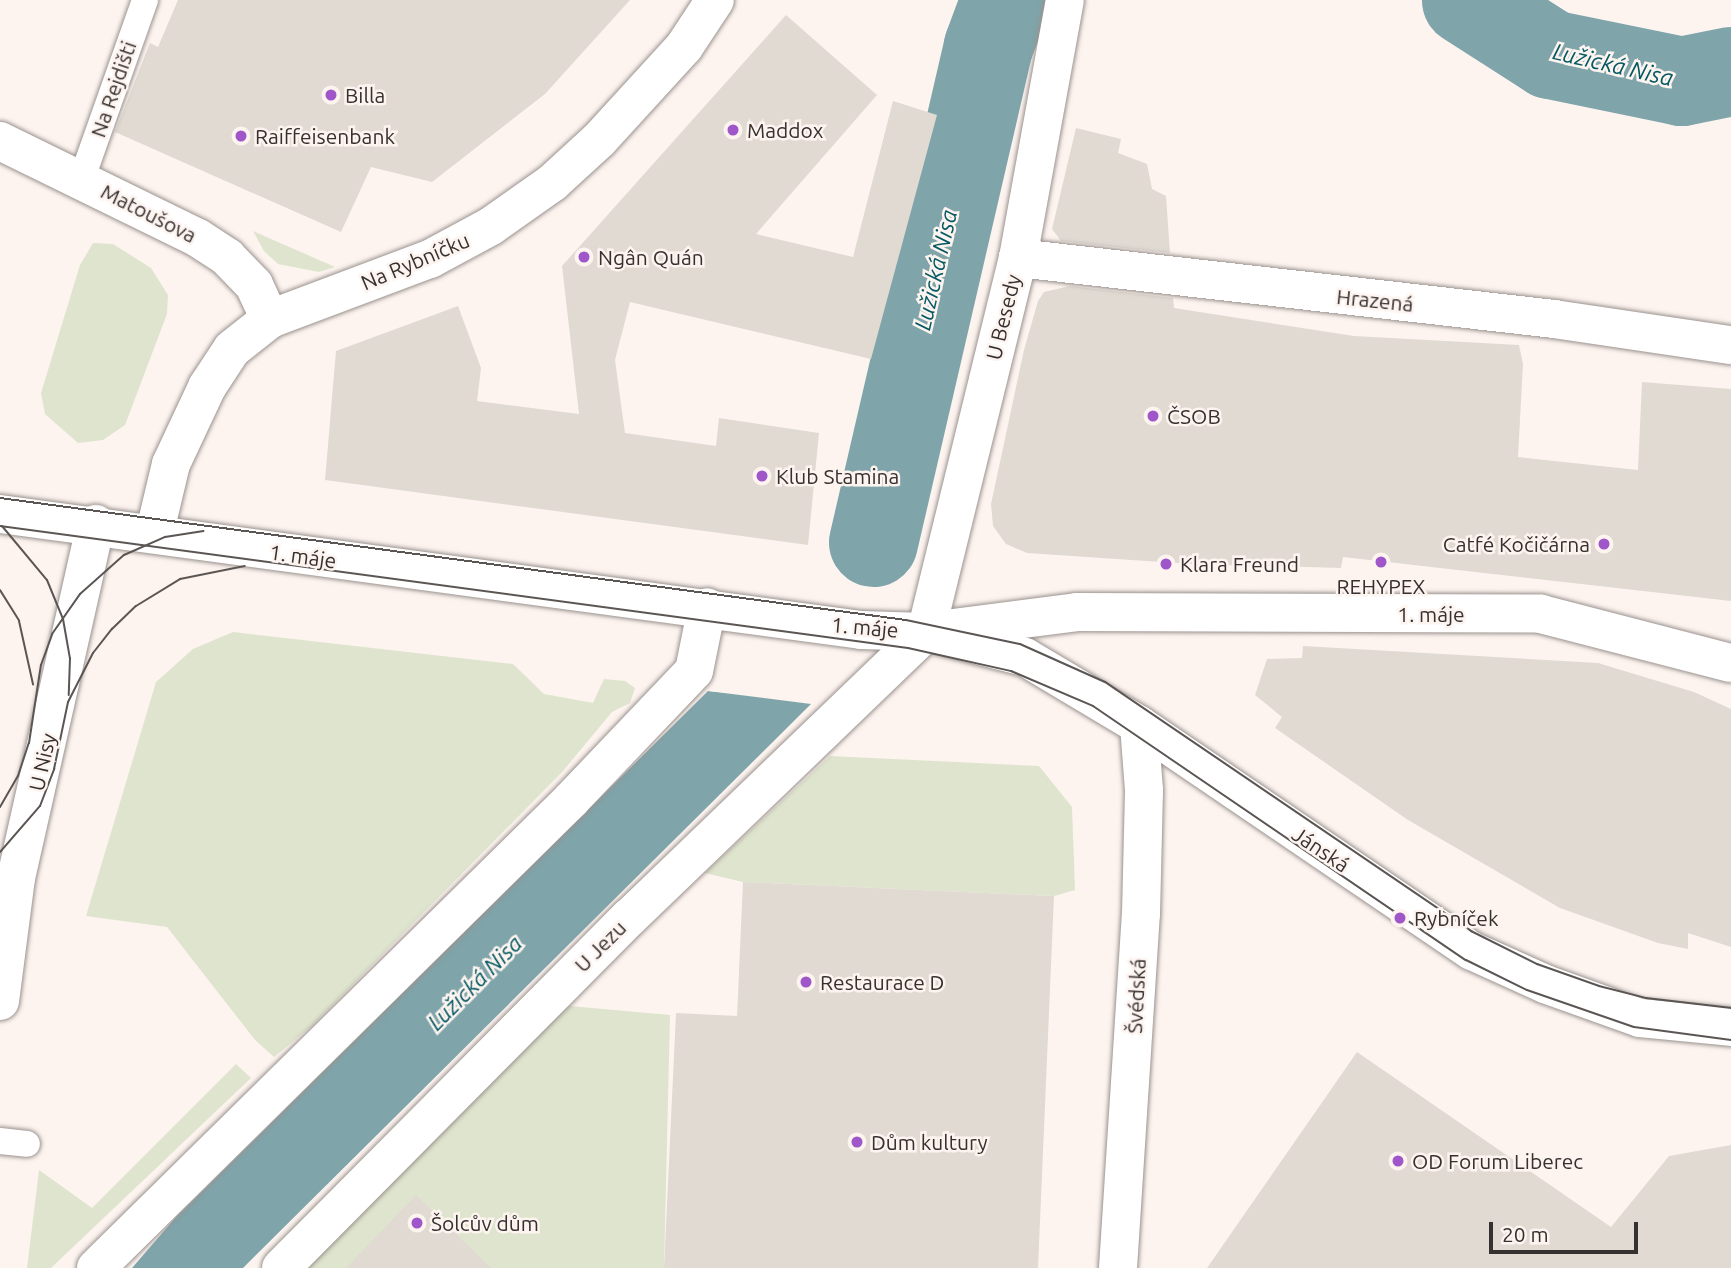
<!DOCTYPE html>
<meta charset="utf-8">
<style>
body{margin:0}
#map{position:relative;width:1731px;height:1268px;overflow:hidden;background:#fdf4f0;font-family:Ubuntu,sans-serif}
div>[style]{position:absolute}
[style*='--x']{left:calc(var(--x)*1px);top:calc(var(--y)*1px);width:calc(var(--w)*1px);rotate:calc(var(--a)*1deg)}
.green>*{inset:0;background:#dee4cd}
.water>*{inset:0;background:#7fa4aa}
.pier>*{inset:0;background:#fdf4f0}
.river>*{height:89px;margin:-44.5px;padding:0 44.5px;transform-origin:44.5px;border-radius:44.5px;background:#7fa4aa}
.building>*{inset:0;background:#e0dad3}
.roads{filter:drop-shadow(0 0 2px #9a928e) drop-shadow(0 0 2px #9a928e)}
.service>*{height:26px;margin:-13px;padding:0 13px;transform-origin:13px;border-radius:13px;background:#fff}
.pedestrian>*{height:38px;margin:-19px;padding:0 19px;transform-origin:19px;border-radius:19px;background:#fff}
.minor>*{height:38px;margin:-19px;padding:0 19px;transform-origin:19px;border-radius:19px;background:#fff}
.tram>*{height:2px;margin:-1px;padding:0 1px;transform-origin:1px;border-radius:1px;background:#5b5654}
.dots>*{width:19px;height:19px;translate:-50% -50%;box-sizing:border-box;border:4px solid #fdf4f0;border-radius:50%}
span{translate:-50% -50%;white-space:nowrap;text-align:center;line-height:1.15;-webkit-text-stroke:5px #fdf4f0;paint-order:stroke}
.street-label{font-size:21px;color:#353130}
.poi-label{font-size:21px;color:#353130}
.left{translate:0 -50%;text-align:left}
.right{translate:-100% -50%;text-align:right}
.water-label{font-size:23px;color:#045963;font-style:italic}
.scale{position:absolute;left:1489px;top:1222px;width:149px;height:32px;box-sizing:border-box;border:4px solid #353130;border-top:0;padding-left:9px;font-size:21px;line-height:24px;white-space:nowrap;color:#353130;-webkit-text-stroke:5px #fdf4f0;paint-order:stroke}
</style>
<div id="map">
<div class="green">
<i style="clip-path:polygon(253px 231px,335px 267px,319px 272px,278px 264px,264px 251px)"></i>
<i style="clip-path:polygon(93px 243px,113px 244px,151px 268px,168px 295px,167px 314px,125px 425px,103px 440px,78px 443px,45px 414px,41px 393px,80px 265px)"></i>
<i style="clip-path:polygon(233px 632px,513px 664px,544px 694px,593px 703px,604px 679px,625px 681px,635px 688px,630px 703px,612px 712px,563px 771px,313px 1025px,274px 1057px,255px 1040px,167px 927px,86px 916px,156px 682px,193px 649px)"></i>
<i style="clip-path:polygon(830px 756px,1039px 766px,1072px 807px,1075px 890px,1054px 896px,743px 882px,705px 873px)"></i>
<i style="clip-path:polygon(559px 1005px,670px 1015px,664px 1268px,302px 1268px)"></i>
<i style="clip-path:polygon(236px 1064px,251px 1078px,51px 1268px,27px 1268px,39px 1170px,92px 1208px)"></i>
</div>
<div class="water">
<i style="clip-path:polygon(708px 691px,811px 704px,243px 1268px,132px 1268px,176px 1217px)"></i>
</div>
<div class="pier">
<i style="clip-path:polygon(711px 688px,760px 694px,814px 701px,708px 691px)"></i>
</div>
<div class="river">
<i style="--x:1466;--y:0;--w:100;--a:32.7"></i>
<i style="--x:1550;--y:54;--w:134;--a:11.6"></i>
<i style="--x:1681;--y:81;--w:51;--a:-11.3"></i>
<i style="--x:873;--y:542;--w:509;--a:-76.95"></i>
<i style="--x:988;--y:46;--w:49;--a:-69.7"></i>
</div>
<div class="building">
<i style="clip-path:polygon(178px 0,630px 0,545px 94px,432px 182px,371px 167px,341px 232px,115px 132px,150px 43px,158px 47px)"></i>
<i style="clip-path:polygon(786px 15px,877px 95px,756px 234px,853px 257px,893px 101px,937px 115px,871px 359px,630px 302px,615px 360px,625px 433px,716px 446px,719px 418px,819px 433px,808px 545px,325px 480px,336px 351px,458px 306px,481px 368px,477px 401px,579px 414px,562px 266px)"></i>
<i style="clip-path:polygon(1076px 128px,1121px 139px,1118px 153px,1147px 164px,1152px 189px,1166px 196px,1170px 253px,1061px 241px,1052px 229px)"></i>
<i style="clip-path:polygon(1070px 286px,1173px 298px,1174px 308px,1354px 336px,1519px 345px,1523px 364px,1518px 457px,1638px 470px,1642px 382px,1731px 389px,1731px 601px,1343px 557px,1341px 568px,1191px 564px,1027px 553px,1006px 544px,993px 526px,991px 504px,1024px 350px,1038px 301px,1044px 292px)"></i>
<i style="clip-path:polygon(1303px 646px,1598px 663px,1694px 692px,1731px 709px,1731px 947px,1688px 933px,1688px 949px,1658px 943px,1560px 908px,1408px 820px,1275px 728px,1282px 717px,1255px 695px,1267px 659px,1302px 658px)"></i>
<i style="clip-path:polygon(743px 882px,1054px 896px,1038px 1268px,664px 1268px,676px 1013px,737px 1016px)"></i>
<i style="clip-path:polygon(1357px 1052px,1611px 1227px,1669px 1156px,1731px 1145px,1731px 1268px,1207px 1268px)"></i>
<i style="clip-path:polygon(416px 1195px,491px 1268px,346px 1268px)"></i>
</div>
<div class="roads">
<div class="service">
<i style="--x:82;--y:178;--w:189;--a:-70.5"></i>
<i style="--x:0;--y:1141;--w:27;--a:6"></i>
</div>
<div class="pedestrian">
<i style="--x:1018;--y:258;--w:539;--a:6.49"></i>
<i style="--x:1554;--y:319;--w:179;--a:8.4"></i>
<i style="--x:945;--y:629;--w:133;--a:-7.3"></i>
<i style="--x:1077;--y:612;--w:464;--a:0.2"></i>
<i style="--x:1541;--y:614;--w:196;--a:14.5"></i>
<i style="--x:926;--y:632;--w:102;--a:14.2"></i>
<i style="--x:1025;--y:657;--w:133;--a:30.8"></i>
<i style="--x:1139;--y:725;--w:402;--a:34.2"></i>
<i style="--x:1472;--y:951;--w:80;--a:24.3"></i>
<i style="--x:1545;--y:984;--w:101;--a:19.7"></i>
<i style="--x:1640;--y:1018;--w:91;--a:5.6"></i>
<i style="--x:96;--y:1268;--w:667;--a:-44.57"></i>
<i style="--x:571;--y:800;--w:178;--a:-46.4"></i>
<i style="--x:694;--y:671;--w:65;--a:-78.5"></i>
<i style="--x:1118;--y:1268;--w:355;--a:-86.3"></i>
<i style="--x:1141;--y:914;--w:124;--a:-88.6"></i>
<i style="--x:1144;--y:790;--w:65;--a:-94.4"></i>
</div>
<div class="minor">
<i style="--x:0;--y:141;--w:220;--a:26.1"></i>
<i style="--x:198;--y:238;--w:35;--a:33"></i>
<i style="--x:227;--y:257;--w:39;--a:46"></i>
<i style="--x:254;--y:285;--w:38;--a:65"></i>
<i style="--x:0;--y:514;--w:869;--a:7.67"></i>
<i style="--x:861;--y:630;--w:65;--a:1.8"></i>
<i style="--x:155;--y:531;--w:69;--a:-76.6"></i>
<i style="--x:171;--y:464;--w:85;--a:-64.9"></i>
<i style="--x:207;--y:387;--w:45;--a:-56.7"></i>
<i style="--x:232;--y:349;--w:48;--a:-38.3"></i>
<i style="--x:270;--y:319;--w:171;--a:-20.6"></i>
<i style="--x:430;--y:259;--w:69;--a:-28.4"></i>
<i style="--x:491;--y:226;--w:75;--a:-35.2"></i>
<i style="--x:552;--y:183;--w:64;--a:-42.5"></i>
<i style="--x:599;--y:140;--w:126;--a:-47.6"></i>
<i style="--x:684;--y:47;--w:56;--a:-56.6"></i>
<i style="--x:926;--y:632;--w:385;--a:-76.2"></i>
<i style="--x:1018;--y:258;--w:262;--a:-79.7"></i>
<i style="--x:0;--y:1001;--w:124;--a:-82.6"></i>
<i style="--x:16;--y:878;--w:363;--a:-77.3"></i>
<i style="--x:281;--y:1268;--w:495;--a:-45.2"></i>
<i style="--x:630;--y:917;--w:411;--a:-43.9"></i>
</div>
</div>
<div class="tram">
<i style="--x:0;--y:498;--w:914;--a:7.67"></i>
<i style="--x:906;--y:620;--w:116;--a:11.9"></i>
<i style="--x:1020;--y:644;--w:93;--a:24.1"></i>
<i style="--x:1105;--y:682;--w:443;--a:34.2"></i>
<i style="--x:1471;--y:931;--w:74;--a:26.6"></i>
<i style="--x:1537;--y:964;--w:66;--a:19.5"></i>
<i style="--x:1599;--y:986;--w:49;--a:14.3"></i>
<i style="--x:1646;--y:998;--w:86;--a:6.7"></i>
<i style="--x:0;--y:526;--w:916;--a:7.65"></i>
<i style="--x:908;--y:648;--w:106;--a:12.6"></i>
<i style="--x:1011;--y:671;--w:89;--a:23.1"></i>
<i style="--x:1093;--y:706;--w:451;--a:34.3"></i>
<i style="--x:1466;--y:960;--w:68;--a:26.2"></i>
<i style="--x:1527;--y:990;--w:113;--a:19.1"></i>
<i style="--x:1634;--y:1027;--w:98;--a:7.6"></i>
<i style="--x:2;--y:526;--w:70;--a:50.2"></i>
<i style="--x:47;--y:580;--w:42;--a:67.7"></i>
<i style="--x:63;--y:619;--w:40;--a:80"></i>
<i style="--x:70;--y:658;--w:37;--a:92"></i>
<i style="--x:0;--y:590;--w:36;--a:58"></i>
<i style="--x:19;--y:621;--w:65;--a:77.5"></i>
<i style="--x:0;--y:807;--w:36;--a:-60"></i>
<i style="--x:18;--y:776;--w:35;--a:-72"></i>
<i style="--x:29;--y:743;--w:79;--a:-81.3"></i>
<i style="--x:41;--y:665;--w:33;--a:-70"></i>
<i style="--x:52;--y:634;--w:49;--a:-55"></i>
<i style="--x:80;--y:594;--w:59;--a:-41.6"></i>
<i style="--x:124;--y:555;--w:45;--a:-23.7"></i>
<i style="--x:165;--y:537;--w:39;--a:-9"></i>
<i style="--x:0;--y:852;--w:61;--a:-49"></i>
<i style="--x:40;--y:806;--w:40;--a:-69"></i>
<i style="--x:54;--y:769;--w:68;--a:-78.2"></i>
<i style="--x:68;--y:702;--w:55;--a:-63"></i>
<i style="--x:93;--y:653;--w:31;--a:-52"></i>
<i style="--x:112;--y:629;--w:33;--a:-44"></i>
<i style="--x:136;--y:606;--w:52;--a:-31.5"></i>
<i style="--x:180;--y:579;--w:66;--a:-11.3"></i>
</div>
<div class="dots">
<i style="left:331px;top:95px;background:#9e56c9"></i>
<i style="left:733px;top:130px;background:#9e56c9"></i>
<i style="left:241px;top:136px;background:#9e56c9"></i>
<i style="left:584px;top:257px;background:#9e56c9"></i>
<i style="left:1153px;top:416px;background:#9e56c9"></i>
<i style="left:762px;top:476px;background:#9e56c9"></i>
<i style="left:1604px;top:544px;background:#9e56c9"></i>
<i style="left:1381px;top:562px;background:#9e56c9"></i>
<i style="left:1166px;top:564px;background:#9e56c9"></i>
<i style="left:1400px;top:918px;background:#9e56c9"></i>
<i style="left:806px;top:982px;background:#9e56c9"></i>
<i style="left:857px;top:1142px;background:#9e56c9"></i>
<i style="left:1398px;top:1161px;background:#9e56c9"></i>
<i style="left:417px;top:1223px;background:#9e56c9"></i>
</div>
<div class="street-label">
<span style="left:113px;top:89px;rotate:-71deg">Na Rejdišti</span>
<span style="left:149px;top:213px;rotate:27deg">Matoušova</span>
<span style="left:415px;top:261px;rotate:-23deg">Na Rybníčku</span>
<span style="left:1375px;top:300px;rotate:6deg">Hrazená</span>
<span style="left:1003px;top:317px;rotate:-76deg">U Besedy</span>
<span style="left:303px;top:556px;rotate:8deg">1. máje</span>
<span style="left:1431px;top:614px">1. máje</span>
<span style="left:865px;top:627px;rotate:5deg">1. máje</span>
<span style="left:42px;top:762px;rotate:-77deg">U Nisy</span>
<span style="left:1321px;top:849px;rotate:34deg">Jánská</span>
<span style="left:600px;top:946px;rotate:-45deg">U Jezu</span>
<span style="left:1136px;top:996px;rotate:-87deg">Švédská</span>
</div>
<div class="poi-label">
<span class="left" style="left:345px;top:95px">Billa</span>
<span class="left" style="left:747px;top:130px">Maddox</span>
<span class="left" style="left:255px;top:136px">Raiffeisenbank</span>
<span class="left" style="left:598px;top:257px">Ngân Quán</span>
<span class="left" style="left:1167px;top:416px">ČSOB</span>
<span class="left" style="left:776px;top:476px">Klub Stamina</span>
<span class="right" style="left:1590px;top:544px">Catfé Kočičárna</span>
<span class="left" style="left:1180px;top:564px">Klara Freund</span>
<span style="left:1381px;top:586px">REHYPEX</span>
<span class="left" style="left:1414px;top:918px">Rybníček</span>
<span class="left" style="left:820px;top:982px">Restaurace D</span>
<span class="left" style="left:871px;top:1142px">Dům kultury</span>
<span class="left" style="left:1412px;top:1161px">OD Forum Liberec</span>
<span class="left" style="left:431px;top:1223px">Šolcův dům</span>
</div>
<div class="water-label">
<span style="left:1613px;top:65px;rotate:13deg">Lužická Nisa</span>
<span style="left:936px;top:270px;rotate:-77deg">Lužická Nisa</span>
<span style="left:475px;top:983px;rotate:-45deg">Lužická Nisa</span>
</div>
<div class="scale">20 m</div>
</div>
